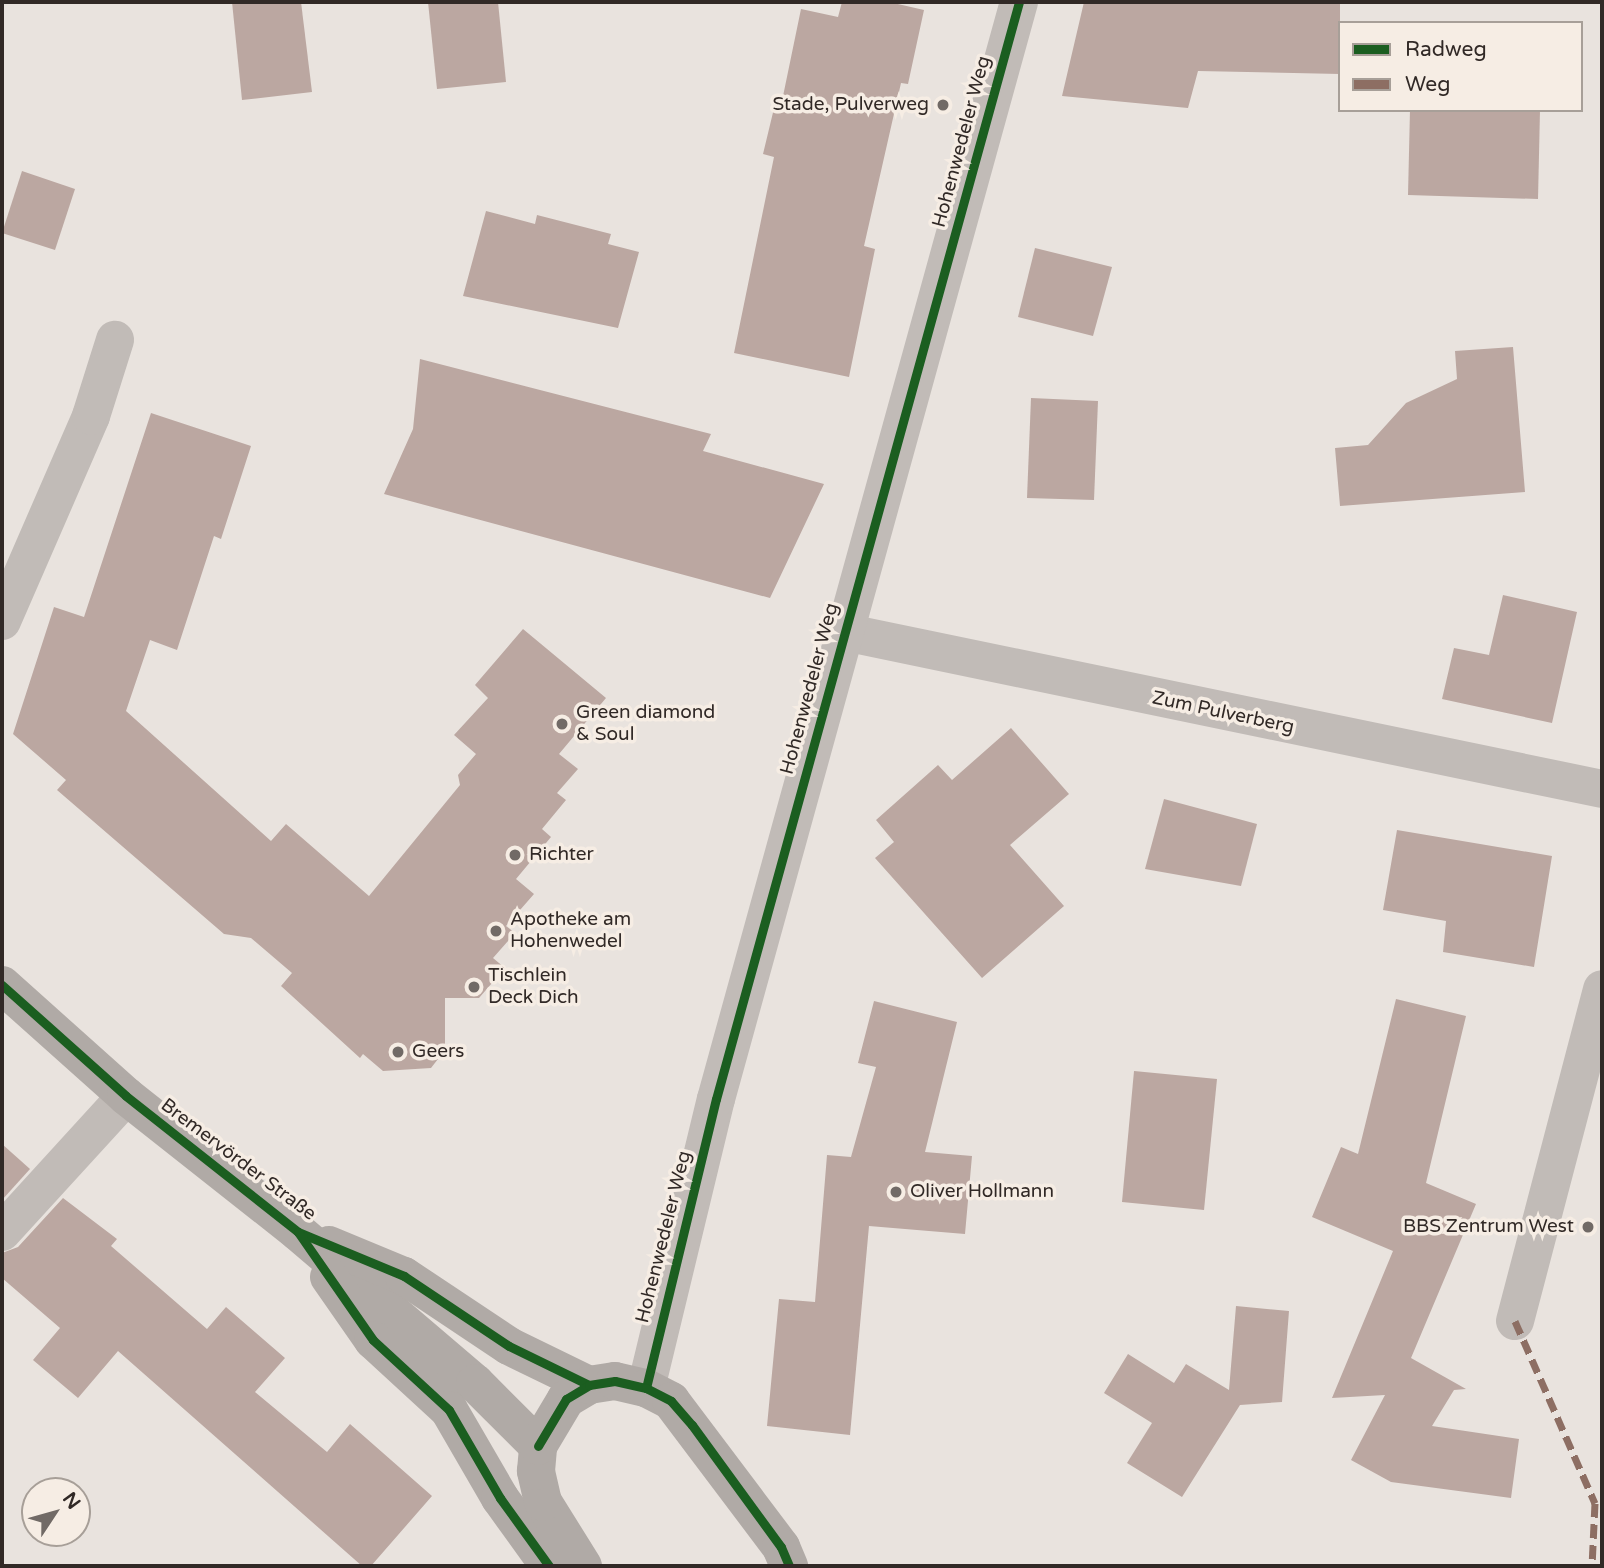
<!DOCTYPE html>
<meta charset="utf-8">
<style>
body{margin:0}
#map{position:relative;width:1604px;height:1568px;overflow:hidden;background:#e9e3de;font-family:"Varela Round",sans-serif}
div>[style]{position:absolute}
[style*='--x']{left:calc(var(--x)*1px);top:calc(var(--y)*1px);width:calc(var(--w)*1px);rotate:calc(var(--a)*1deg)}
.building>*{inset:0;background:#bba7a1}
.minor>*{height:38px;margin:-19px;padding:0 19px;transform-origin:19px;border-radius:19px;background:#c1bbb7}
.major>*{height:38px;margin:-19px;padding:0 19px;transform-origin:19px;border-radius:19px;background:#b0aaa6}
.quiet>*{height:7px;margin-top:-3.5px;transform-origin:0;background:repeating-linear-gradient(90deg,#8d6e63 0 14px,transparent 0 21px)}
.cycleway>*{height:9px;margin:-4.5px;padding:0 4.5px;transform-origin:4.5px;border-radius:4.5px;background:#1b5e20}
.dots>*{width:19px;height:19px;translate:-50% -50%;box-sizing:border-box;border:4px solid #f6ede4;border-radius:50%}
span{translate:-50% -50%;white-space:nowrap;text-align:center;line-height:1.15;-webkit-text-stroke:7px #f6ede4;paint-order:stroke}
.poi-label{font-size:19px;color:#312926}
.right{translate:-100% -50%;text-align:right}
.left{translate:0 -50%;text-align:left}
.street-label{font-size:19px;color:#312926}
.frame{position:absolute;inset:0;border:4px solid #312926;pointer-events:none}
.legend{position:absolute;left:1338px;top:21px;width:245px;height:91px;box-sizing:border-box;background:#f6ede4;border:2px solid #a79f98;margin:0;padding:9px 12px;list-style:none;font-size:21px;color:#312926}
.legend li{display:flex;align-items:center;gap:14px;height:35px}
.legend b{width:35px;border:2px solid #a79f98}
.north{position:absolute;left:21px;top:1477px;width:70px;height:70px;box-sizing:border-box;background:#f6ede4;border:2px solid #a79f98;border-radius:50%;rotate:54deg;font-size:19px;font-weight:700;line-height:28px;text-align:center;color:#312926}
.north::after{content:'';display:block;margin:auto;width:24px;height:32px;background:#716a66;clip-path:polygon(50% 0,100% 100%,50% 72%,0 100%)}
</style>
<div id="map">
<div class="building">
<i style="clip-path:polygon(232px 2px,301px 2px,312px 92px,242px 100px)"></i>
<i style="clip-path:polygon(428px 2px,498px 2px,506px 82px,437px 89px)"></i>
<i style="clip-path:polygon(842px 2px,889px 2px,924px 10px,908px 84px,901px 83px,864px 246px,875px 249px,849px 377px,734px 353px,774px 157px,763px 154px,776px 100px,782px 101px,801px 9px,838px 17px)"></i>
<i style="clip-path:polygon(1084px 2px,1340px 2px,1340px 74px,1198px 71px,1188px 108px,1062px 96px)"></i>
<i style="clip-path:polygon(1410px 110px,1540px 110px,1538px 199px,1408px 195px)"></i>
<i style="clip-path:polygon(22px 171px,75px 189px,55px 250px,2px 233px)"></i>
<i style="clip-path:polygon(486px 211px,535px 224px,537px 215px,611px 234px,608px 244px,639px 252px,618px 328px,463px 296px)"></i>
<i style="clip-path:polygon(1035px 248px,1112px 267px,1093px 336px,1018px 317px)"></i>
<i style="clip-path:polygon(1513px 347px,1525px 492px,1340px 506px,1335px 448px,1368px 445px,1406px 403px,1457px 379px,1455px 351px)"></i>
<i style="clip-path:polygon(420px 359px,711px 434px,703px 451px,824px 484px,770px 598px,384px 494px,413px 429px)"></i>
<i style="clip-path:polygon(1031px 398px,1098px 401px,1094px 500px,1027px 498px)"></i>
<i style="clip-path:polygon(151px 413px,251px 446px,221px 539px,214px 536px,177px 650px,150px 640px,126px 711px,271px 841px,286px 824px,369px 896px,460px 785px,458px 775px,476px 754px,454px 735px,488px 698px,475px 685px,523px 629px,606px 698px,559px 754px,578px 769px,557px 793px,566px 800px,542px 829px,551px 837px,516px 879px,534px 894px,506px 926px,515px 933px,493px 958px,505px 968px,479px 998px,445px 998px,445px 1050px,431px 1068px,383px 1071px,363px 1054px,360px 1058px,281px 986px,292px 973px,251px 938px,224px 934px,57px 790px,66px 780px,13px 734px,54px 607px,84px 617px)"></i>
<i style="clip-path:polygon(1503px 595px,1577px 612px,1552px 723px,1442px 699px,1454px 648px,1489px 655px)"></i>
<i style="clip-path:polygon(1011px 728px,1069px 794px,1010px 845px,1064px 906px,982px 978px,875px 858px,894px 842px,876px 820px,938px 765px,952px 780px)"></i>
<i style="clip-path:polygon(1164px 799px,1257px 824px,1241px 886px,1145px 869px)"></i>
<i style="clip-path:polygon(1397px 830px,1552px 856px,1534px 967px,1443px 952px,1446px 921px,1383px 910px)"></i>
<i style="clip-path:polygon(1396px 999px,1466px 1016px,1426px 1183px,1476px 1204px,1411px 1358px,1466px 1389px,1454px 1390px,1432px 1426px,1519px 1439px,1511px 1498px,1391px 1482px,1351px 1460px,1385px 1395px,1332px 1398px,1393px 1251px,1312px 1217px,1341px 1147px,1358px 1154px)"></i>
<i style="clip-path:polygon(874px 1001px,957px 1022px,925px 1152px,972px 1156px,965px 1234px,869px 1226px,850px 1435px,767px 1426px,779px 1299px,815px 1302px,827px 1155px,851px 1157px,876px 1067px,858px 1063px)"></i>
<i style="clip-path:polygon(1134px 1071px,1217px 1079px,1204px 1210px,1122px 1202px)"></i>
<i style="clip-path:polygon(2px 1144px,30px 1169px,2px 1200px)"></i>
<i style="clip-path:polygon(63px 1198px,117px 1239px,111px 1246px,207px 1329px,226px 1307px,285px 1358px,255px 1392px,327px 1452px,350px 1424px,432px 1496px,371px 1566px,362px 1566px,118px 1351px,78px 1398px,33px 1360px,60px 1328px,2px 1278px,2px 1253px,18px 1247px)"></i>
<i style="clip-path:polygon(1236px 1306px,1289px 1311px,1282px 1402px,1240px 1405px,1182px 1497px,1127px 1463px,1152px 1423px,1104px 1393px,1128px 1354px,1174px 1383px,1186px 1364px,1229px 1390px)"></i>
</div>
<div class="minor">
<i style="--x:2;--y:621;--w:223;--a:-66.5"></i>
<i style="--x:91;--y:416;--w:80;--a:-72.5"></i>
<i style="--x:844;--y:632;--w:774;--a:11.7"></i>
<i style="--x:2;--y:1232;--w:184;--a:-47.6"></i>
<i style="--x:1515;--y:1321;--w:343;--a:-75.3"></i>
<i style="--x:646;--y:1388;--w:297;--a:-76.4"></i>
<i style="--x:716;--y:1099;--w:1138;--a:-74.56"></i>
</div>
<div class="major">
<i style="--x:2;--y:985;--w:166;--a:41.8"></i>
<i style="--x:126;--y:1096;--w:219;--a:38.3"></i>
<i style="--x:298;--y:1232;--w:233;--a:40.5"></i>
<i style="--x:475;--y:1383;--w:89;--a:45"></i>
<i style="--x:329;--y:1245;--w:81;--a:22.5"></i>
<i style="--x:404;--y:1276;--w:126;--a:33.7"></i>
<i style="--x:509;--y:1346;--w:89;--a:26"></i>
<i style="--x:329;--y:1277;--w:77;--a:55.1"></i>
<i style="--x:373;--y:1340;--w:103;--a:42.6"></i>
<i style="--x:449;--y:1410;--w:102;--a:59.9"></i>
<i style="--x:500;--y:1498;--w:84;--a:54.2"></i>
<i style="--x:583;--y:1566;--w:75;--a:-122"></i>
<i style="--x:543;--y:1502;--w:32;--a:-103"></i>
<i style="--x:536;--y:1471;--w:25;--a:-85"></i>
<i style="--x:538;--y:1446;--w:55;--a:-59.2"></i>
<i style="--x:566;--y:1399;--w:27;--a:-31"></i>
<i style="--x:589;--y:1385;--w:26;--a:-9"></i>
<i style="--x:615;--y:1381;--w:32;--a:13"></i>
<i style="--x:646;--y:1388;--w:28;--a:27"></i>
<i style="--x:671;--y:1401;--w:183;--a:53"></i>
<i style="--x:781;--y:1547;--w:21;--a:67"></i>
</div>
<div class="quiet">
<i style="--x:1515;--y:1321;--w:199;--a:66.3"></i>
<i style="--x:1595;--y:1503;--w:63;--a:92.7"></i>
</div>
<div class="cycleway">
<i style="--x:2;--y:985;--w:166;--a:41.8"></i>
<i style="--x:126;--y:1096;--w:219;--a:38.3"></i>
<i style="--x:298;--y:1232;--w:115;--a:22.5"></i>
<i style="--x:404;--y:1276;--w:126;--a:33.7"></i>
<i style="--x:509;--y:1346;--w:89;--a:26"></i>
<i style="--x:298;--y:1232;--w:131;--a:55.2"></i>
<i style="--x:373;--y:1340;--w:103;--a:42.6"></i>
<i style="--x:449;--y:1410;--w:102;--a:59.9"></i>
<i style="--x:500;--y:1498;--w:84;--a:54.2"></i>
<i style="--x:646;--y:1388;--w:297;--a:-76.4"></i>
<i style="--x:716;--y:1099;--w:1138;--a:-74.56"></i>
<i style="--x:538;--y:1446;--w:55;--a:-59.2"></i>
<i style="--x:566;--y:1399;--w:27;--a:-31"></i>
<i style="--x:589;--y:1385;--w:26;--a:-9"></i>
<i style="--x:615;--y:1381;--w:32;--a:13"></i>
<i style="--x:646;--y:1388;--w:28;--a:27"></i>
<i style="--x:671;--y:1401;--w:32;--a:49"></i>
<i style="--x:692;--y:1425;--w:151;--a:53.9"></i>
<i style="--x:781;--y:1547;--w:21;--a:67"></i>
</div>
<div class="dots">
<i style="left:943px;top:105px;background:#716a66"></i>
<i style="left:562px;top:724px;background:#716a66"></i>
<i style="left:515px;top:855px;background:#716a66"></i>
<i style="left:496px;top:931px;background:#716a66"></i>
<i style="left:474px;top:987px;background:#716a66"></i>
<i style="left:398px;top:1052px;background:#716a66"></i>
<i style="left:896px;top:1192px;background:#716a66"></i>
<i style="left:1588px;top:1227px;background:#716a66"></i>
</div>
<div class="poi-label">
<span class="right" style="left:929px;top:105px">Stade, Pulverweg</span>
<span class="left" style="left:576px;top:724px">Green diamond<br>&amp; Soul</span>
<span class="left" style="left:529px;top:855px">Richter</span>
<span class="left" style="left:510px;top:931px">Apotheke am<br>Hohenwedel</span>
<span class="left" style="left:488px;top:987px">Tischlein<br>Deck Dich</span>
<span class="left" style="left:412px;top:1052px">Geers</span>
<span class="left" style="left:910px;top:1192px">Oliver Hollmann</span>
<span class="right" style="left:1574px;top:1227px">BBS Zentrum West</span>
</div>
<div class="street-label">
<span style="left:962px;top:142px;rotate:-75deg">Hohenwedeler Weg</span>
<span style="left:810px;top:689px;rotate:-75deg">Hohenwedeler Weg</span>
<span style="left:1223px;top:713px;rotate:12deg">Zum Pulverberg</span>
<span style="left:238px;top:1160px;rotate:37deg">Bremervörder Straße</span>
<span style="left:664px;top:1237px;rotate:-76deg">Hohenwedeler Weg</span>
</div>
<div class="frame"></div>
<ul class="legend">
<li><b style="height:9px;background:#1b5e20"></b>Radweg</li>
<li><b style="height:9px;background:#8d6e63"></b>Weg</li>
</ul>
<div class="north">N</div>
</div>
